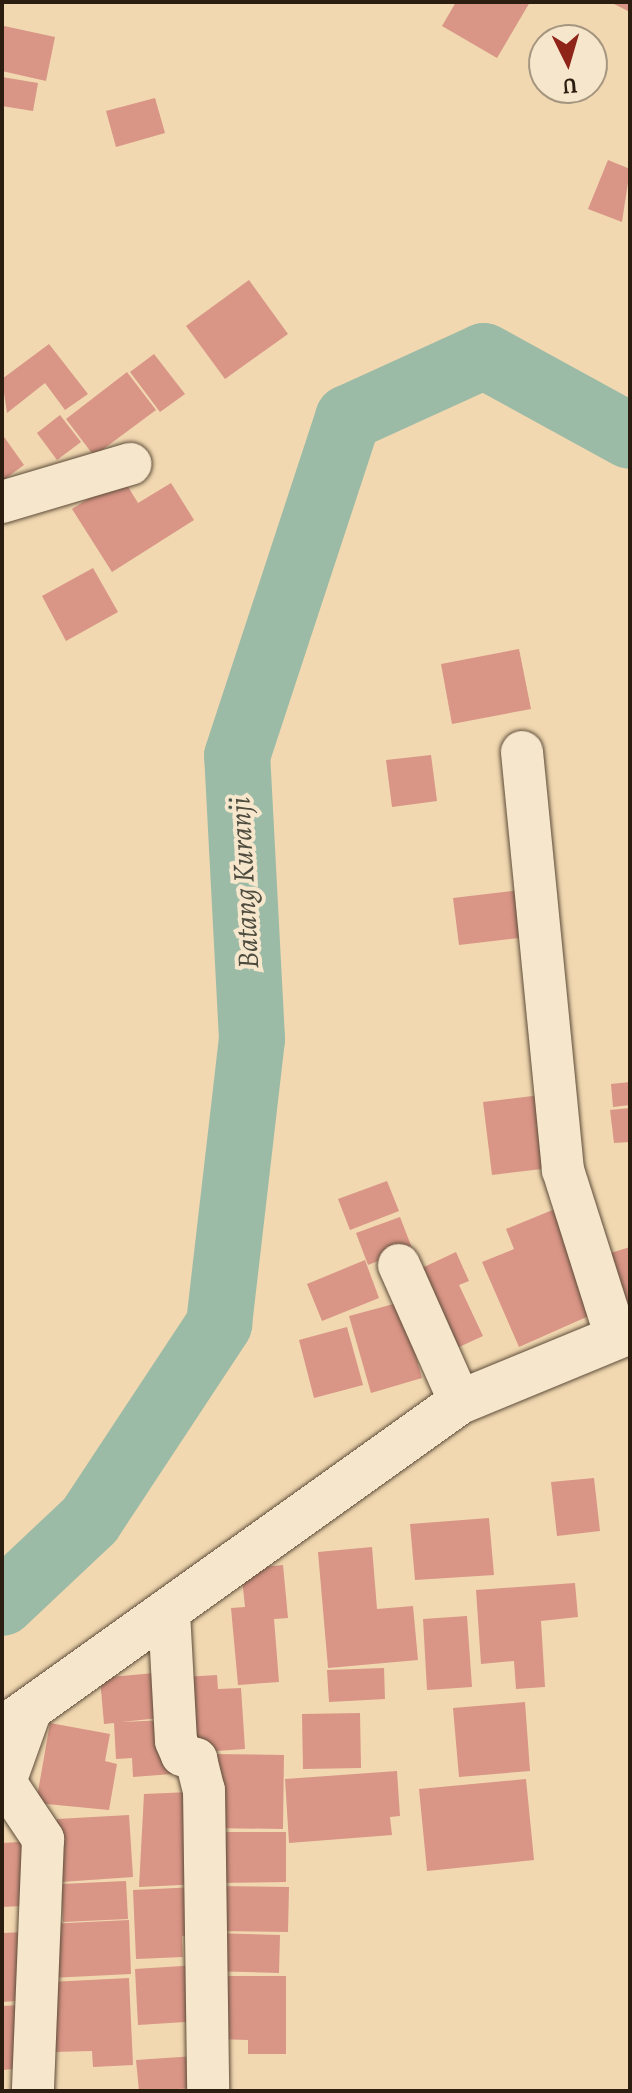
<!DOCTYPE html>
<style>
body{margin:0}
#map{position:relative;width:632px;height:2093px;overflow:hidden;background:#f1d8b1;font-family:Alegreya,serif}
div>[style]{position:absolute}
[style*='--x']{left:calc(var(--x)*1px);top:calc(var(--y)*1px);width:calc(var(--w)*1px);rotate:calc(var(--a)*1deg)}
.river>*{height:66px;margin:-33px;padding:0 33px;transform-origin:33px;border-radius:33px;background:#9cbba6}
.building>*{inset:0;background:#d99586}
.roads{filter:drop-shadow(0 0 2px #5d4c39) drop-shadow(0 0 2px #5d4c39)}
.minor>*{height:42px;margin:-21px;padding:0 21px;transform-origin:21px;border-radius:21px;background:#f6e6cc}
.tertiary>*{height:44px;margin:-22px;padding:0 22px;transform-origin:22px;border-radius:22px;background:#f6e6cc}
span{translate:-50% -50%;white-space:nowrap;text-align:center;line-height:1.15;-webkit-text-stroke:8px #f6e6cc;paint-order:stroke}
.water-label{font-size:30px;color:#4e4c3e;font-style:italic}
.frame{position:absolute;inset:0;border:4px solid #2c1d11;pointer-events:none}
.north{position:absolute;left:528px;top:24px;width:80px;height:80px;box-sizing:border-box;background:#f6e6cc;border:2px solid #a59681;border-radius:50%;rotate:175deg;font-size:22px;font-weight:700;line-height:32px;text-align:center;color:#2c1d11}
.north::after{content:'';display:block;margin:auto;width:28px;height:36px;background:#8f2418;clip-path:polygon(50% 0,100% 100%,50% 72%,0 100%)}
</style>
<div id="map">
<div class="river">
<i style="--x:2;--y:1603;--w:121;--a:-43.3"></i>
<i style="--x:90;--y:1520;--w:235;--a:-56.6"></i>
<i style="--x:219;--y:1324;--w:287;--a:-83.4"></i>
<i style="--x:252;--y:1039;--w:283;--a:-93"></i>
<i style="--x:237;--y:756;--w:356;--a:-71.8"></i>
<i style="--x:348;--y:418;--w:149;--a:-24.5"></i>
<i style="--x:484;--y:356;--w:166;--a:28.7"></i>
</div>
<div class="building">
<i style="clip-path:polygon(456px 2px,530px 2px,497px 58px,442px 26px)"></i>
<i style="clip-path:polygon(610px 2px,630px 2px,630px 12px)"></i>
<i style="clip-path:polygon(4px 26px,55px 37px,46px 81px,2px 71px)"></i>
<i style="clip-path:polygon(2px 77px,38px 83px,33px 111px,2px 106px)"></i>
<i style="clip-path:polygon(155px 98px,165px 133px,116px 147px,106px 111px)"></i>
<i style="clip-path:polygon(608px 160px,630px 169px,622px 222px,588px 209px)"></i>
<i style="clip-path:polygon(249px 280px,288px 334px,225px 379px,186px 326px)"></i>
<i style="clip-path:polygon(49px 344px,88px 394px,65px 410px,45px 383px,7px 413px,2px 379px)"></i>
<i style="clip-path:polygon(154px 354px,185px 394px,160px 412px,130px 372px)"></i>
<i style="clip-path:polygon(127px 372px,156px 410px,94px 456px,66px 419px)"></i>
<i style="clip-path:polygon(60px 415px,81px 442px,57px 460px,37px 433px)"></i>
<i style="clip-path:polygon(2px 434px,24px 465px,2px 481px)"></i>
<i style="clip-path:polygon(122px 477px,138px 503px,171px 483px,194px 520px,112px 572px,72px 509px)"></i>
<i style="clip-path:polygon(93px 568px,118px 612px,66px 641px,42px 596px)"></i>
<i style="clip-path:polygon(519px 649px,531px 709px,452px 724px,441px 664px)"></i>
<i style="clip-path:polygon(431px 755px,437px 801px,392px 807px,386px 760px)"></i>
<i style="clip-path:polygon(521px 890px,527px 937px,459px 945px,453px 898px)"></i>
<i style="clip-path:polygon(630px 1082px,630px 1105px,613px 1107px,611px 1084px)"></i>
<i style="clip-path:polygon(541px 1095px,550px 1168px,492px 1175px,483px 1102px)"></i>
<i style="clip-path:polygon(630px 1108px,630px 1142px,614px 1143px,610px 1110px)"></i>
<i style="clip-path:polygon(387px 1181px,399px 1211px,350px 1230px,338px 1199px)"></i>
<i style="clip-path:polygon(555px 1209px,600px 1311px,519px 1347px,482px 1262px,514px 1249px,506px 1229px)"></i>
<i style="clip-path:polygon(400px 1217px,412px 1248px,368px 1265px,356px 1233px)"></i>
<i style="clip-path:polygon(630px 1247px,630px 1325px,604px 1255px)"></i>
<i style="clip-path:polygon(456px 1252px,469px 1281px,459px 1285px,483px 1336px,446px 1353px,409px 1274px)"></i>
<i style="clip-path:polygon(365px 1260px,379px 1298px,322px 1321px,307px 1284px)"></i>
<i style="clip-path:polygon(401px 1302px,422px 1378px,371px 1393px,349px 1316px)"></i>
<i style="clip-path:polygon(347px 1327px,363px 1385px,314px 1398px,299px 1340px)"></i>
<i style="clip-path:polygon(594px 1478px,600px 1531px,557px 1536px,551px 1482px)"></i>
<i style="clip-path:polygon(489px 1518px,494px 1575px,415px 1580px,410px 1524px)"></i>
<i style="clip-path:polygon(372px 1547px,377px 1609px,413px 1606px,418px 1660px,328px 1668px,318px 1552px)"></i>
<i style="clip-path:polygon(283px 1565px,288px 1618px,274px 1619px,279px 1682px,238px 1685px,231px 1608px,245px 1607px,241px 1569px)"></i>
<i style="clip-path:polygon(575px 1583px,578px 1617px,541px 1621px,545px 1687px,516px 1689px,514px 1661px,481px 1664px,476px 1590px)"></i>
<i style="clip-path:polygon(467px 1616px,472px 1687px,427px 1690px,423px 1619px)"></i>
<i style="clip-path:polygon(384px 1668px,385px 1699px,329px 1702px,327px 1670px)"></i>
<i style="clip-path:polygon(165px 1672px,170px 1717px,121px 1722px,168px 1720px,172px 1774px,133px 1777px,132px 1758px,116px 1759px,114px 1723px,104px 1724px,100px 1678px)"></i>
<i style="clip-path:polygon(217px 1675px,218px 1689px,241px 1688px,245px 1749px,188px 1753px,184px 1677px)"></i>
<i style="clip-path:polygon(525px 1702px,530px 1771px,459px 1777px,453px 1708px)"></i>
<i style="clip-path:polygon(360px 1713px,361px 1768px,303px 1769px,302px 1714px)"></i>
<i style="clip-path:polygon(50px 1723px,110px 1734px,105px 1761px,117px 1764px,109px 1810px,36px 1803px)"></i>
<i style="clip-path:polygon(210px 1754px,284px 1755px,283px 1829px,210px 1828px)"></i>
<i style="clip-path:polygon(397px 1771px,400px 1816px,390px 1817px,392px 1835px,289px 1843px,285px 1779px)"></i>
<i style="clip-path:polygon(526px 1779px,534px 1860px,427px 1871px,419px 1789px)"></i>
<i style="clip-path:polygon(190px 1792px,202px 1884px,139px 1887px,144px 1794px)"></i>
<i style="clip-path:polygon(129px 1815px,133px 1877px,61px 1882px,57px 1819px)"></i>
<i style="clip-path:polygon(210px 1832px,286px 1832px,286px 1882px,210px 1883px)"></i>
<i style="clip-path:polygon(36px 1841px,40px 1905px,2px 1907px,2px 1843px)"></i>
<i style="clip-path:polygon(126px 1881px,128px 1919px,63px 1922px,61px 1884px)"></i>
<i style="clip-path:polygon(214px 1886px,289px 1887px,288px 1932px,213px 1931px)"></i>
<i style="clip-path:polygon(197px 1887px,199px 1935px,182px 1936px,183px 1957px,136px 1959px,133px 1890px)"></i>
<i style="clip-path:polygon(129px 1920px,131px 1974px,50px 1978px,47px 1924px)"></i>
<i style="clip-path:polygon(26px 1932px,30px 2000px,2px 2002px,2px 1933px)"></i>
<i style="clip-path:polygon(209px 1933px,280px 1935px,279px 1973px,208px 1971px)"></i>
<i style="clip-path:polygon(198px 1965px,201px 2021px,138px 2025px,135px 1969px)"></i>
<i style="clip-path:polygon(217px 1976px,286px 1976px,286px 2054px,248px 2054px,248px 2040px,217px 2039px)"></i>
<i style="clip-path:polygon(129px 1978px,133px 2065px,93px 2067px,92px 2051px,53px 2052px,50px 1982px)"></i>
<i style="clip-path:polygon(22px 2005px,26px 2068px,2px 2070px,2px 2006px)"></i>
<i style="clip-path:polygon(195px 2056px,197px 2088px,139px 2091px,136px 2060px)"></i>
</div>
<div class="roads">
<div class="minor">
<i style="--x:2;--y:502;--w:134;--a:-16.5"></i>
<i style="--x:522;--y:752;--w:420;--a:84.4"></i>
<i style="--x:563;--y:1170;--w:172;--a:72.4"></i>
<i style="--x:399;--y:1265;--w:150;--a:66"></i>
<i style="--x:169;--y:1612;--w:129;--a:86.9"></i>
<i style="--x:176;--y:1741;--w:15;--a:67"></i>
<i style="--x:182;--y:1755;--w:15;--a:16"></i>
<i style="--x:196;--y:1759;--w:32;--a:76"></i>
<i style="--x:204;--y:1790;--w:301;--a:89.2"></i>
<i style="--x:29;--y:1715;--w:71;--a:109.7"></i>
<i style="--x:5;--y:1782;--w:69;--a:56.3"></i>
<i style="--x:43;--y:1839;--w:252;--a:92.3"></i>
</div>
<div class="tertiary">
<i style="--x:2;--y:1729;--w:563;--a:-35.53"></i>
<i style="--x:460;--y:1402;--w:184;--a:-22.4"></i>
</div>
</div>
<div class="water-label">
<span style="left:244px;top:883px;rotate:-93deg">Batang Kuranji</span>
</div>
<div class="frame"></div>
<div class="north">U</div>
</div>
